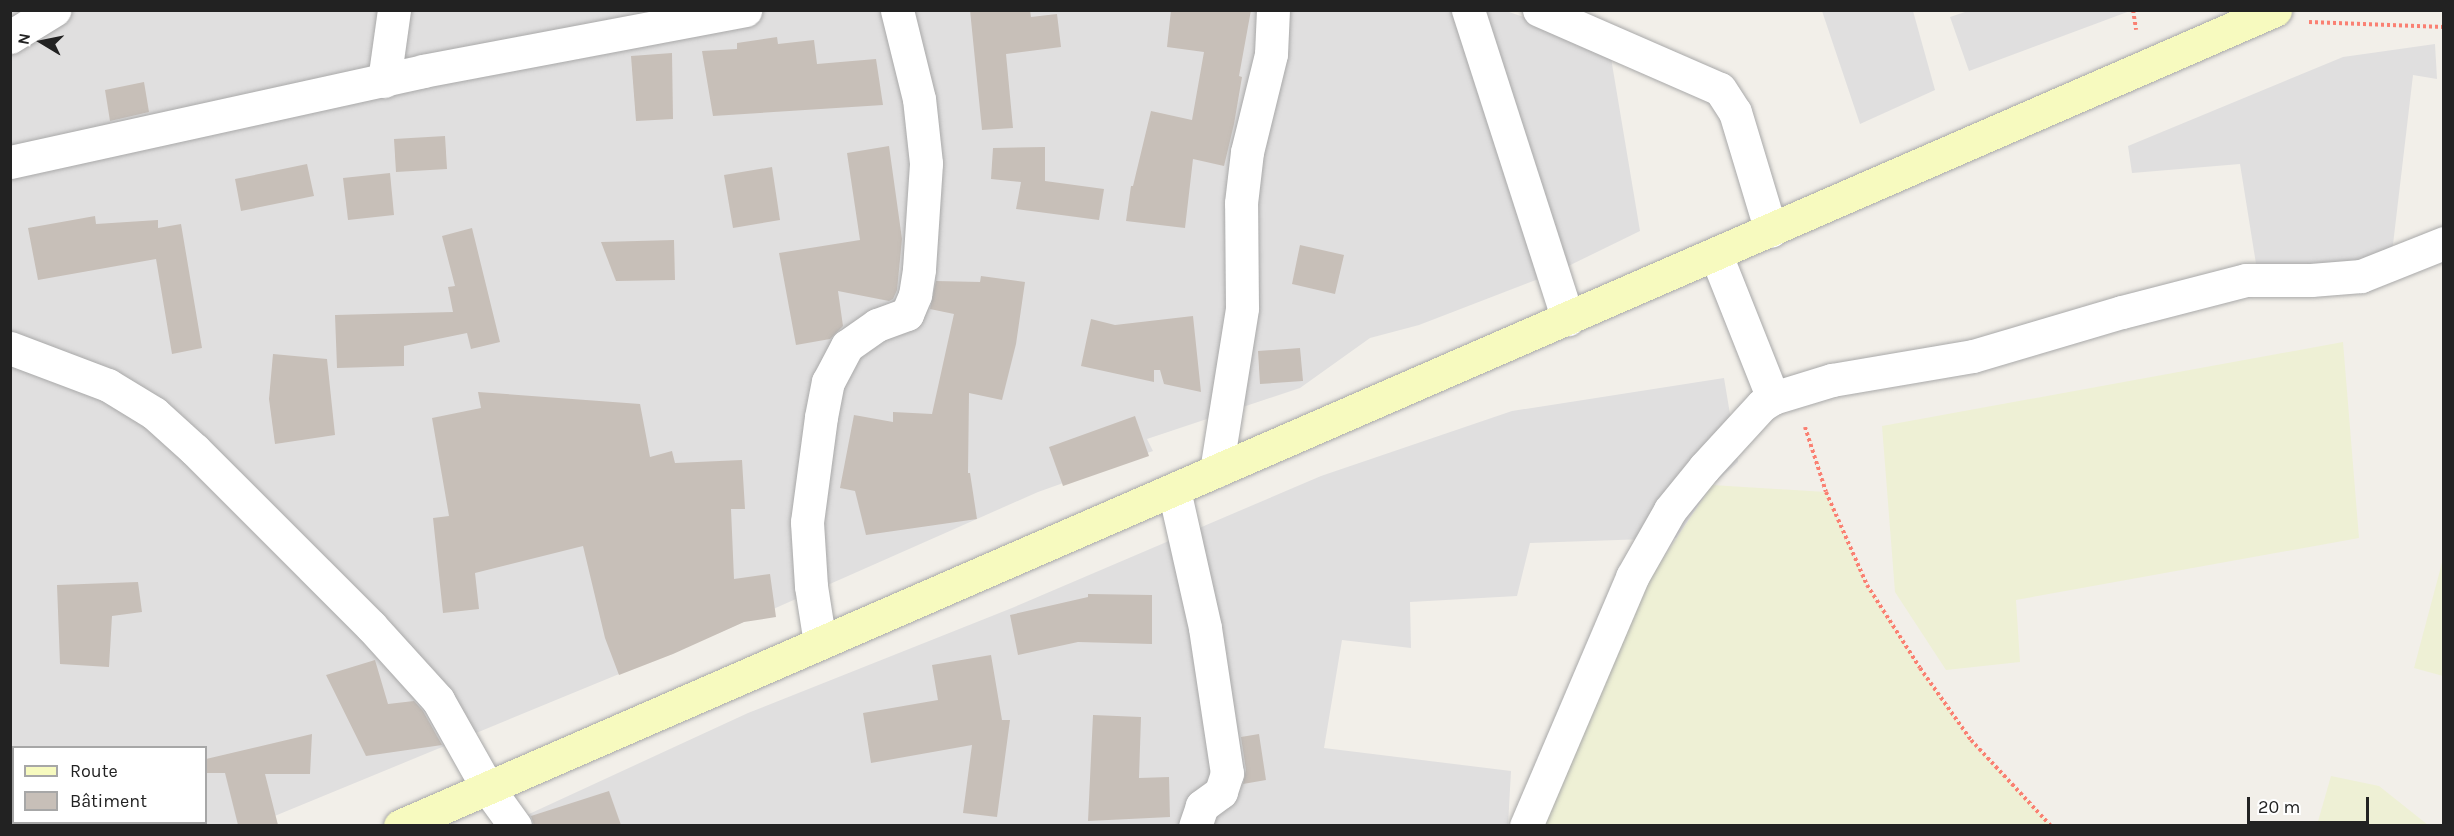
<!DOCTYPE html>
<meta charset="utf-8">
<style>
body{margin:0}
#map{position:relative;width:2454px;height:836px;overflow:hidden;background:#f2efe9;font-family:Karla,sans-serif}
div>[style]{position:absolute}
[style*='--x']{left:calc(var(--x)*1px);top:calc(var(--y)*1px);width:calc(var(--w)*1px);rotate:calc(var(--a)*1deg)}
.residential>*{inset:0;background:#e0dfdf}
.farmland>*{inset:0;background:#eef0d5}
.building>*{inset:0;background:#c7bfb8}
.path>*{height:4px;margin-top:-2px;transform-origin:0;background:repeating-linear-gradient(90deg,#fa8072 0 3px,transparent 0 6px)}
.roads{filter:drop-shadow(0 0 2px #a9a9a9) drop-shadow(0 0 2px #a9a9a9)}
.street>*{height:33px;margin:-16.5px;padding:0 16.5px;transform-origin:16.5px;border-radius:16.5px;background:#fff}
.secondary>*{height:33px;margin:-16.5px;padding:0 16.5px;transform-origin:16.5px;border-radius:16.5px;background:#f7fabf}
span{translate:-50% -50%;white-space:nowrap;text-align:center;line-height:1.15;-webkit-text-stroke:4.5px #fff;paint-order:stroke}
.frame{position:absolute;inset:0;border:12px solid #222;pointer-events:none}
.legend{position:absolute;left:12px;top:746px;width:195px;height:78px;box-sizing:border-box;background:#fff;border:2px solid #a7a7a7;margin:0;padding:8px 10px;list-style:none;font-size:18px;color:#222}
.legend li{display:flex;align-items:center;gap:12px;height:30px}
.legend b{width:30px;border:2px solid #a7a7a7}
.north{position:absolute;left:12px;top:12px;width:60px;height:60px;-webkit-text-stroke:4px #fff;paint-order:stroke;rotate:280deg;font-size:16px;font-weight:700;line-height:24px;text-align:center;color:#222}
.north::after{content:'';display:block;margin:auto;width:21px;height:27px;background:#222;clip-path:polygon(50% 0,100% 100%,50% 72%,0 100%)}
.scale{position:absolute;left:2247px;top:797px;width:122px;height:27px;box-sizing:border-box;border:3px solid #222;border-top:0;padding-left:8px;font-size:18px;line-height:21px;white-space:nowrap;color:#222;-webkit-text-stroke:4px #fff;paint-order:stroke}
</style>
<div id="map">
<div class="residential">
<i style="clip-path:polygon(1971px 10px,2130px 10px,2130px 11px,1969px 71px,1950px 17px)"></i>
<i style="clip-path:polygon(evenodd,10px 11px,1506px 11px,1609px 46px,1640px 231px,1554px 273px,1419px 325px,1370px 338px,1300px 388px,1147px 439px,1153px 451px,1038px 492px,721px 632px,253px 825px,11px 825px,10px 11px,14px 748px,206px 748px,206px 822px,14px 822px,14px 748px)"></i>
<i style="clip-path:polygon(1822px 11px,1913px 11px,1935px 90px,1860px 124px)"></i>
<i style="clip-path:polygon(2435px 44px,2437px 79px,2413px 75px,2392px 253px,2353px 261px,2257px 270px,2240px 164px,2132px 173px,2128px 146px,2343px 57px)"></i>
<i style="clip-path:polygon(1724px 378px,1738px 462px,1712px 485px,1676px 538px,1530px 543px,1517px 596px,1410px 602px,1411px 648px,1342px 640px,1324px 748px,1511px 771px,1508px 825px,503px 826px,748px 713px,1012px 608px,1321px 476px,1512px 411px)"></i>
</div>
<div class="farmland">
<i style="clip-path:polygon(2343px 342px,2359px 538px,2016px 600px,2020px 662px,1946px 670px,1895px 592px,1882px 426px)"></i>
<i style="clip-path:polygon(1712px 485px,1826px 492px,1867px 585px,1920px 668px,1971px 740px,2051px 825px,1541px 826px,1652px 575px)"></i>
<i style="clip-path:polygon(2443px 559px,2443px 676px,2414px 668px)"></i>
<i style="clip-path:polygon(2331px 776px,2379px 786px,2428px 825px,2317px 825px)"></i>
</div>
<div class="building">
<i style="clip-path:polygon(970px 10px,1030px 10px,1031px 17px,1057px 14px,1061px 47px,1006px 54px,1013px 128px,982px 130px)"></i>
<i style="clip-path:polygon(1171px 10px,1251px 10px,1239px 76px,1242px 77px,1234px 124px,1224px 166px,1193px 159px,1185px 228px,1126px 221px,1131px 186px,1133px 186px,1151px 111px,1192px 120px,1204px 52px,1167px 47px)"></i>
<i style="clip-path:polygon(777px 37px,778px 44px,814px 40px,817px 64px,876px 59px,883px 105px,713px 116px,702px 51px,737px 49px,737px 43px)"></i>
<i style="clip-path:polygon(672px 53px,673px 119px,636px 121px,631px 56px)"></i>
<i style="clip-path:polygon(144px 82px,149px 112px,110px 121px,105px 90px)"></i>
<i style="clip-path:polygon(445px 136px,447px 169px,396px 172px,394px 139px)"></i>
<i style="clip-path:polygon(889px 146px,902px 239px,897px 290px,893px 299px,889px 301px,838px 291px,843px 326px,830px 339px,796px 345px,779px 253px,860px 240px,847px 153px)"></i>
<i style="clip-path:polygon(1045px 147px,1045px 181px,1104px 189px,1099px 220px,1016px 209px,1021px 182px,991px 179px,993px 148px)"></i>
<i style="clip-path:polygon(307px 164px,314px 196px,241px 211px,235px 179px)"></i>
<i style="clip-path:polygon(772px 167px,780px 220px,733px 228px,724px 175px)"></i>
<i style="clip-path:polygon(390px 173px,394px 215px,348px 220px,343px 178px)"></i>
<i style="clip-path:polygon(95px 216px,96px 224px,158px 220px,158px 228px,181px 224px,202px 348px,172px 354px,156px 259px,38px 280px,28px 228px)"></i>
<i style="clip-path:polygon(472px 228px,500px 342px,471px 349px,467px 333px,404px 346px,404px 366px,337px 368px,335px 315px,453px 312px,448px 287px,455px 286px,442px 236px)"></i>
<i style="clip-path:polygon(674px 240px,675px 280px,616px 281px,601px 242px)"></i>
<i style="clip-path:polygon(1300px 245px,1344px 255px,1335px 294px,1292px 284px)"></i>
<i style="clip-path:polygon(981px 276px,1025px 282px,1016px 344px,1002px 400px,969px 393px,968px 473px,970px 473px,977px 519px,866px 535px,855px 491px,840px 488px,854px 415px,893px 422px,893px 412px,932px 414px,954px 314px,930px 309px,936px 281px,980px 282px)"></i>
<i style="clip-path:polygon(1193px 316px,1201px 392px,1164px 384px,1160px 370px,1154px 370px,1154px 382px,1081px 366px,1091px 319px,1115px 325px)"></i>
<i style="clip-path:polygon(1300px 348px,1303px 381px,1260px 384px,1258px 351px)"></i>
<i style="clip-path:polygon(273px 354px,327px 359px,335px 435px,275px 444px,269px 399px)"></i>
<i style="clip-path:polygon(478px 392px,640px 404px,650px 457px,672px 451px,675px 463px,742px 460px,745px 509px,731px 509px,734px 579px,770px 574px,776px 617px,744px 622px,673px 654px,619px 675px,605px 638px,583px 546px,475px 573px,479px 609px,443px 613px,433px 518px,449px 516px,432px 418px,481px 408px)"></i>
<i style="clip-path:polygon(1135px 416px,1149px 456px,1063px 486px,1049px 447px)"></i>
<i style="clip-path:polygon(138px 582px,142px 612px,112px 616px,109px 667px,60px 664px,57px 585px)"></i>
<i style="clip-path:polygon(1088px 594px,1152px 595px,1152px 644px,1078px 642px,1018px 655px,1010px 615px,1088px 597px)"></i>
<i style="clip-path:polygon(991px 655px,1002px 720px,1010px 720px,997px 817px,963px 813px,972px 745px,871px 763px,863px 713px,938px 700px,932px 665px)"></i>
<i style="clip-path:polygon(375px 660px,388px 704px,414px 701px,423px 711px,442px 745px,366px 756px,326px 675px)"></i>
<i style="clip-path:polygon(1093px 715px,1141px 717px,1139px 778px,1169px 777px,1170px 817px,1088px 821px)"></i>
<i style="clip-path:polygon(312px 734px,310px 774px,265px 774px,278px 825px,238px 825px,225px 773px,206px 773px,206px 759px)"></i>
<i style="clip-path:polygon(1259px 734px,1266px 780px,1243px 784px,1246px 770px,1241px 737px)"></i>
<i style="clip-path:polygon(609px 791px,621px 825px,534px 825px,531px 816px)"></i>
</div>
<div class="path">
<i style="--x:2133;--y:10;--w:20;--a:81"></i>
<i style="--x:2309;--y:22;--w:135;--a:2.1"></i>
<i style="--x:1805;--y:427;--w:68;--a:72.1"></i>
<i style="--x:1826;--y:492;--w:102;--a:66.2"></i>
<i style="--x:1867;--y:585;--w:98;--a:57.4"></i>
<i style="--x:1920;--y:668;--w:88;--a:54.7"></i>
<i style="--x:1971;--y:740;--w:117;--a:47.1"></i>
</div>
<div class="roads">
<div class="street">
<i style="--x:1468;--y:10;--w:325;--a:72.1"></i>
<i style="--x:1539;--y:10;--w:197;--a:23.6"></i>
<i style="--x:1720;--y:89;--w:27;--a:57"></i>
<i style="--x:1735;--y:112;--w:124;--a:73.2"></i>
<i style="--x:10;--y:37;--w:52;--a:-31.5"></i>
<i style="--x:384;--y:81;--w:72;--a:-82"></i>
<i style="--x:10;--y:162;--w:423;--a:-12.4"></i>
<i style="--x:423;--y:71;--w:328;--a:-10.7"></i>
<i style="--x:1716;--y:255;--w:154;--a:68.3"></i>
<i style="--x:10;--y:348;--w:105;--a:20.7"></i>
<i style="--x:108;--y:385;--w:54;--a:31.3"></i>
<i style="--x:154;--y:413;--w:55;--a:42.1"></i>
<i style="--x:195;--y:450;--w:249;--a:45"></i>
<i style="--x:371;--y:626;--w:100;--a:47.8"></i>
<i style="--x:438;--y:700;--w:100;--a:60.6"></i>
<i style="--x:487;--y:787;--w:48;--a:54.3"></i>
<i style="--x:1216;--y:471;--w:165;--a:-80.9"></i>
<i style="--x:1242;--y:308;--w:105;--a:-90.5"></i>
<i style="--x:1241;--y:203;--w:51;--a:-83.3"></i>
<i style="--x:1247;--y:152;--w:101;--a:-76.2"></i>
<i style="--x:1271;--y:54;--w:44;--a:-87.4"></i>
<i style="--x:1174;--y:490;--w:141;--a:77.3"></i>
<i style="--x:1205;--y:628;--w:147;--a:81.4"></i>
<i style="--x:1227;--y:773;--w:20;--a:108"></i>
<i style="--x:1221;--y:792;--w:24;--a:144"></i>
<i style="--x:1202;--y:806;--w:21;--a:109"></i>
<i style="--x:820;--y:643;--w:58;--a:-99"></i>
<i style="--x:811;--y:586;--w:64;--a:-93.6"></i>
<i style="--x:807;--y:522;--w:106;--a:-82.4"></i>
<i style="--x:821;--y:417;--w:36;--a:-79"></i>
<i style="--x:828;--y:382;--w:41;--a:-62.2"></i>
<i style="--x:847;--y:346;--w:37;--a:-35"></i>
<i style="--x:877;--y:325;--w:32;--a:-20"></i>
<i style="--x:907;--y:314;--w:21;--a:-67"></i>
<i style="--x:915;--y:295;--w:26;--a:-81"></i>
<i style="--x:919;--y:269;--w:106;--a:-86.2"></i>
<i style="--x:926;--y:163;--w:64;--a:-96.2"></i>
<i style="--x:919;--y:99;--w:92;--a:-103.9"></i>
<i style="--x:1526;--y:826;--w:271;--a:-66.9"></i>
<i style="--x:1632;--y:577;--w:77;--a:-60.4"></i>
<i style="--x:1670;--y:510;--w:54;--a:-51"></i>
<i style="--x:1704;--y:468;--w:86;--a:-47.4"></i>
<i style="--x:1762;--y:405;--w:13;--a:-32"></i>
<i style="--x:1773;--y:398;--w:62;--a:-17"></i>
<i style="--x:1832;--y:380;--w:143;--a:-9.7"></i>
<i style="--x:1973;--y:356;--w:155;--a:-16.5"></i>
<i style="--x:2122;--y:312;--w:128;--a:-14.5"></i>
<i style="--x:2246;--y:280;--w:65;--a:0"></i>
<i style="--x:2311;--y:280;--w:50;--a:-4.6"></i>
<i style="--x:2361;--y:276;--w:89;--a:-21.7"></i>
</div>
<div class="secondary">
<i style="--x:400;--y:826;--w:2045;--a:-23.52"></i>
</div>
</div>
<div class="frame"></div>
<ul class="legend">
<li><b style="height:8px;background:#f7fabf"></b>Route</li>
<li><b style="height:16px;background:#c7bfb8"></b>Bâtiment</li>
</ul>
<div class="north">N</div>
<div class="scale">20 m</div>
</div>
